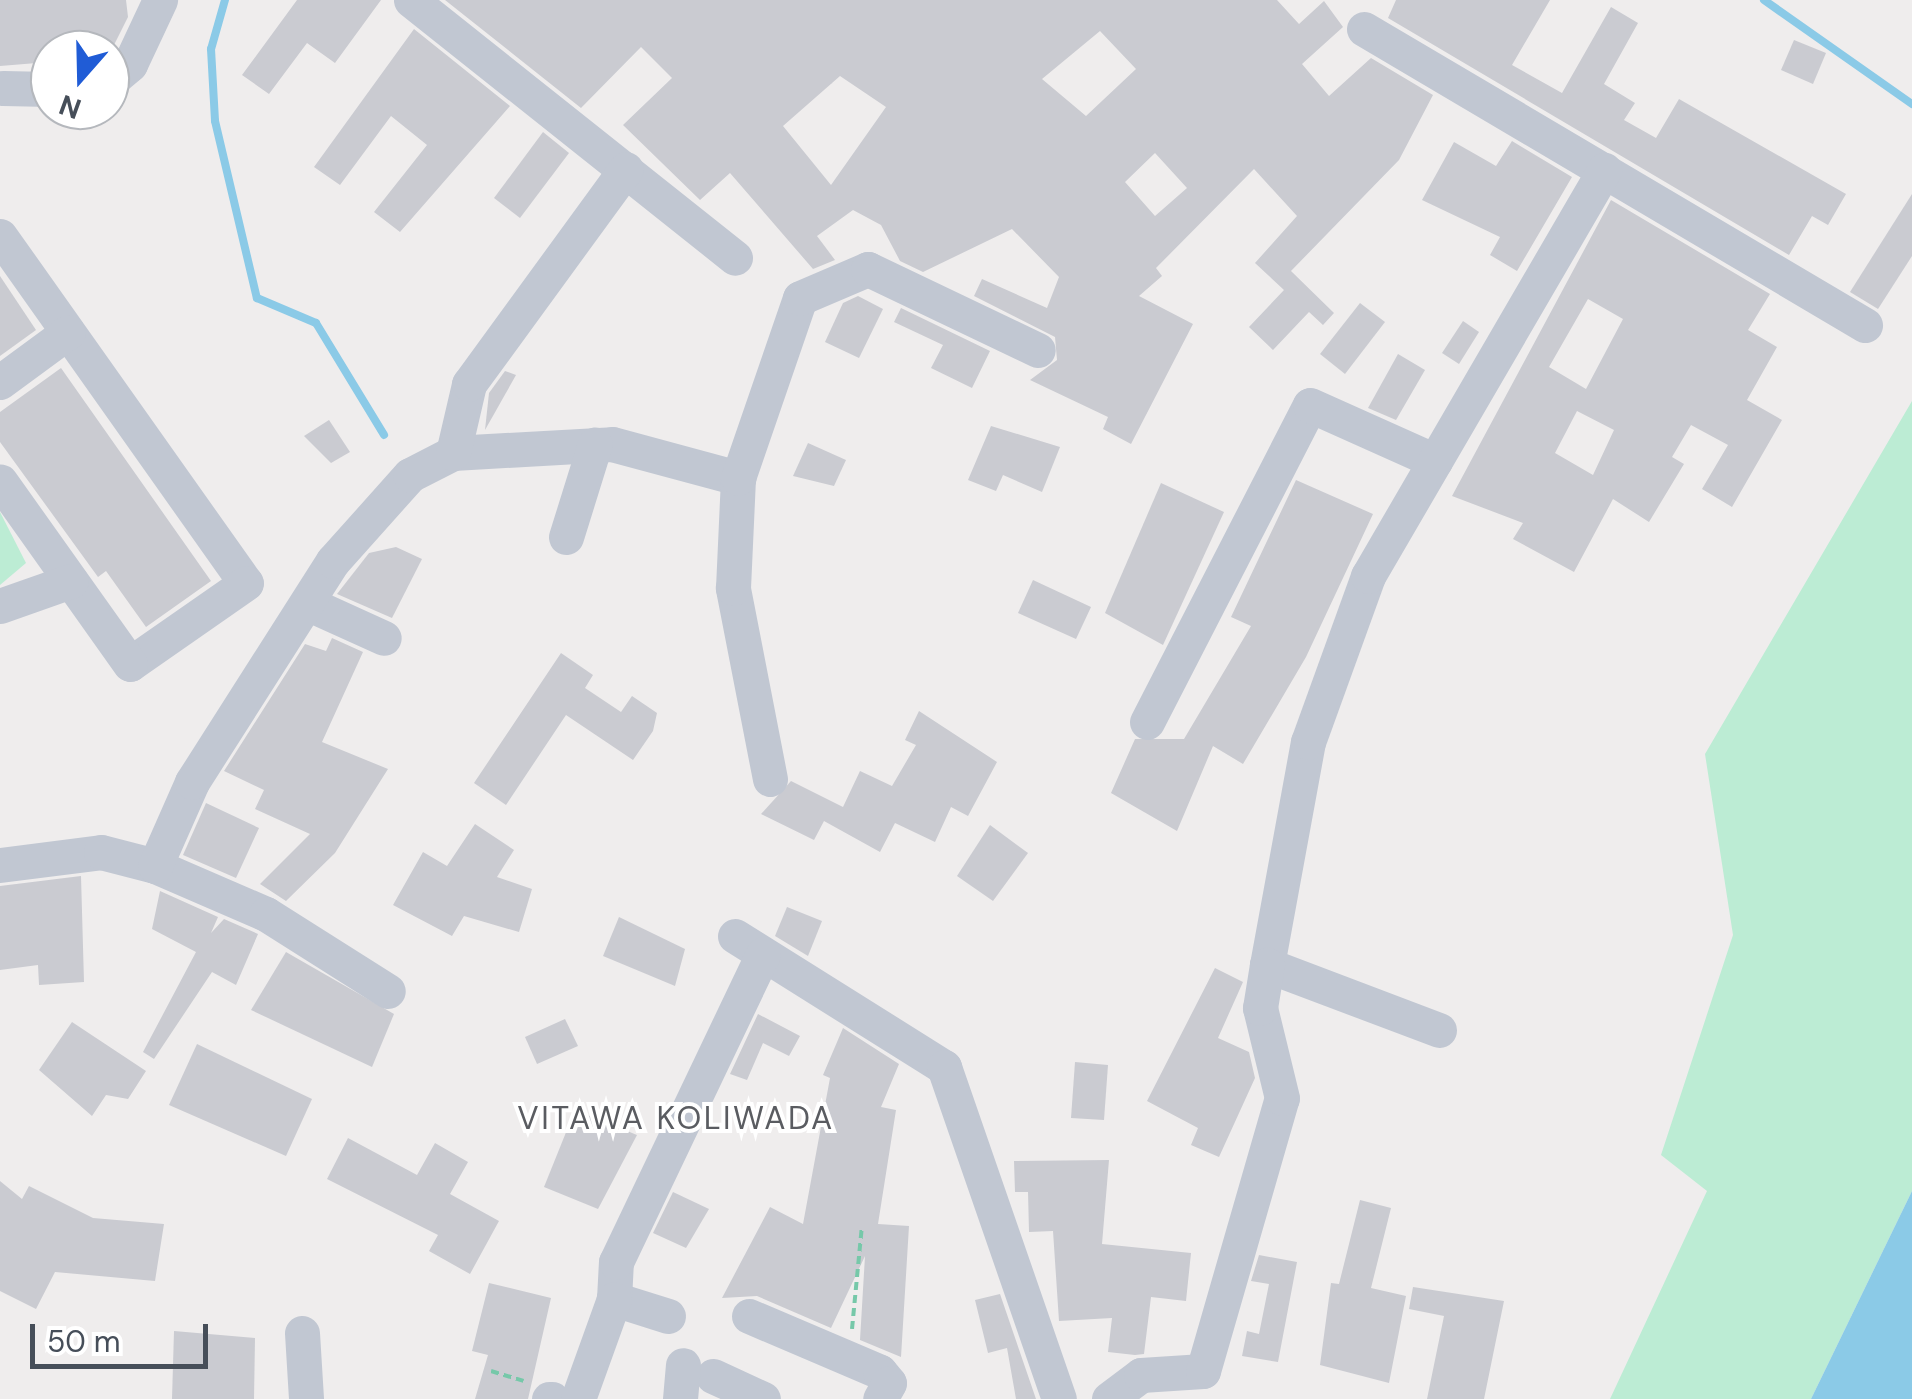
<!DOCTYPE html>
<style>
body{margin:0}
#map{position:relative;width:1912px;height:1399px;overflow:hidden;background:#efeded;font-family:"DM Sans",sans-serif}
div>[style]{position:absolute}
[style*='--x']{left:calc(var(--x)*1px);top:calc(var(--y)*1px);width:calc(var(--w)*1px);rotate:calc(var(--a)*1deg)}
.green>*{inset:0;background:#bcecd4}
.water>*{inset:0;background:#8bcae7}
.stream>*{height:8px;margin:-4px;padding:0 4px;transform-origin:4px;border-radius:4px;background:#8bcae7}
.building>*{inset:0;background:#cacbd1}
.path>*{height:4px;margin-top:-2px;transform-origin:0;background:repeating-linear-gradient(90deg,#76c8a9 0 8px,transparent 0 13px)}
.minor>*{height:35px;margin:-17.5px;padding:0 17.5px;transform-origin:17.5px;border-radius:17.5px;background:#c1c7d2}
span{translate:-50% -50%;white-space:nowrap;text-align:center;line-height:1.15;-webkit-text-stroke:8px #fff;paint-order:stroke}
.neighbourhood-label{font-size:32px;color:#5a5c61;letter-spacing:2.5px}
.north{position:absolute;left:30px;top:30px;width:100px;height:100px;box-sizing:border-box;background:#fff;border:2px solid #b5b8bd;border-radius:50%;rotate:200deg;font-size:28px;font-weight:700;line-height:40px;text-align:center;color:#464e59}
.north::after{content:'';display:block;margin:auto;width:35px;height:45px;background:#205cd6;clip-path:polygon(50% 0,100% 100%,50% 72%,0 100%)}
.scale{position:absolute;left:30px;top:1324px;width:178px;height:45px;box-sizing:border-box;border:5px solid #464e59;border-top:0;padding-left:12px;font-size:30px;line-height:35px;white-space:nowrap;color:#464e59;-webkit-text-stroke:8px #fff;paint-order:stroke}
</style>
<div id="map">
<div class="green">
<i style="clip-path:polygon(1912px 401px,1912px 1191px,1811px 1399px,1610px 1399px,1707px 1191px,1661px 1155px,1733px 935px,1705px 754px)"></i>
<i style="clip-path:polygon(0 512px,26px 563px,0 585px)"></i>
</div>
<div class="water">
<i style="clip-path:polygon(1912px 1191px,1912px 1399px,1811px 1399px)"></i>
</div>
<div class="stream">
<i style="--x:225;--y:0;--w:51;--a:105.9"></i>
<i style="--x:211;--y:49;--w:72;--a:86.8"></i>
<i style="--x:215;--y:121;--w:182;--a:76.7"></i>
<i style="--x:257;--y:298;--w:64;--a:23"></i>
<i style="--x:316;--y:323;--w:131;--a:58.7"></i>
<i style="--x:1764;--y:0;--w:181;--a:35.1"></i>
</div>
<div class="building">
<i style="clip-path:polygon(0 0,126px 0,128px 17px,110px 53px,48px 50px,49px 62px,0 66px)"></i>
<i style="clip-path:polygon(297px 0,381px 0,335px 63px,307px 43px,269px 94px,242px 75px)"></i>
<i style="clip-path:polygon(evenodd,445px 0,1277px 0,1299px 24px,1324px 1px,1343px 27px,1302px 64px,1329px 96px,1371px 58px,1433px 95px,1399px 160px,1291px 271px,1334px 313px,1323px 325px,1309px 312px,1273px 350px,1249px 327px,1284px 290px,1255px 263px,1297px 216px,1254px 169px,1156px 268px,1162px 276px,1139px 296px,1193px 324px,1131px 444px,1103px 429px,1108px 417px,1030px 380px,1057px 360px,1055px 337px,974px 296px,982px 279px,1047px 308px,1059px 277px,1012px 229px,923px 272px,900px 261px,881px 225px,853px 210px,817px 236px,835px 260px,813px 269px,730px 173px,700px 200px,623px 125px,672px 78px,641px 47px,581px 108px,445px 0,1100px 31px,1136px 69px,1086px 116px,1042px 79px,1100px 31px,445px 0,840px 76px,886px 107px,831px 185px,783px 126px,840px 76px,445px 0,1155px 153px,1187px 188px,1155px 216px,1125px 182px,1155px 153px)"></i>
<i style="clip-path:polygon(1396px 0,1550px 0,1512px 65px,1562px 93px,1611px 7px,1638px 23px,1604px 84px,1635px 103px,1624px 120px,1656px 138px,1679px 99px,1846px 194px,1828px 225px,1812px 216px,1789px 255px,1388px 18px)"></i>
<i style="clip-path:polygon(414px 29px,510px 106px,400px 232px,374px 212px,427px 145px,391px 116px,340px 185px,314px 167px)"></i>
<i style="clip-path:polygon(1794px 40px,1826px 53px,1813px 84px,1781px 70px)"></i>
<i style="clip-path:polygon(543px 132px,569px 153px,520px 218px,494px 198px)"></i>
<i style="clip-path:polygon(1512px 141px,1572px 177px,1517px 271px,1490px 255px,1500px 237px,1422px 200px,1454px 142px,1496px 166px)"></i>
<i style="clip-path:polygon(1912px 194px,1912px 256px,1878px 309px,1850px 292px)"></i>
<i style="clip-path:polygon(evenodd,1611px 200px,1770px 294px,1748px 330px,1777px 347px,1747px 400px,1782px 420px,1732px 507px,1702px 489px,1728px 445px,1691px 425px,1672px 457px,1684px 464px,1649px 522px,1613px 499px,1574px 572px,1513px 539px,1523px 523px,1452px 496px,1611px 200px,1588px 299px,1623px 319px,1586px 389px,1549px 367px,1588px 299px,1611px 200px,1577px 411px,1614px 430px,1593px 475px,1555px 453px,1577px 411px)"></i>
<i style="clip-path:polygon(0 276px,36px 330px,0 356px)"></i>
<i style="clip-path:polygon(858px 296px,883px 309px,859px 358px,825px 342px,843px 303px)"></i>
<i style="clip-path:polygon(1360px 303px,1385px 322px,1345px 374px,1320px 354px)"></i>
<i style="clip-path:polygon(901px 308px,990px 351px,972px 388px,931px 368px,943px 345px,894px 322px)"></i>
<i style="clip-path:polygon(1463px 321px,1479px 332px,1459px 364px,1442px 353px)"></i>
<i style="clip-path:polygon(1398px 354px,1425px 370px,1396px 420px,1368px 408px)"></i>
<i style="clip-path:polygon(61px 368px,211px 581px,146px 627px,106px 571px,98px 577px,0 442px,0 412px)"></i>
<i style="clip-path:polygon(505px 371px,516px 375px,485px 430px,489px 393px)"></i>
<i style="clip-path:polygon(329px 420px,350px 452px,331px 463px,304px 436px)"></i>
<i style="clip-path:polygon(991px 426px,1060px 447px,1042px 492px,1003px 475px,996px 491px,968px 480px)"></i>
<i style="clip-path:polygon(808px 443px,846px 460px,834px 486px,793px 476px)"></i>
<i style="clip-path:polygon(1296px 480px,1373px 514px,1306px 657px,1243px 764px,1213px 746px,1177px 831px,1111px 793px,1135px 739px,1184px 739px,1251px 626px,1231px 617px)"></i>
<i style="clip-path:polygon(1161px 483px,1224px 512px,1163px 645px,1105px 613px)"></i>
<i style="clip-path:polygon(396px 547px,422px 559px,392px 618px,337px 594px,369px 553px)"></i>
<i style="clip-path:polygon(1033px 580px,1091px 607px,1076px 639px,1018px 613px)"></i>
<i style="clip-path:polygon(332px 638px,363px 652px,322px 742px,388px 769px,335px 853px,286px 901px,260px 884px,310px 834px,255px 809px,264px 790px,224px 771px,305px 644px,326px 651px)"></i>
<i style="clip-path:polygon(561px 653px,593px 675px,585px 688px,621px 712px,632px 696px,657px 713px,653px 731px,633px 760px,566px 715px,506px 805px,474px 783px)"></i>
<i style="clip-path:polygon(919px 711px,997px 762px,968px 816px,951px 807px,935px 842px,895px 823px,880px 852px,824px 821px,814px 840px,761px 814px,791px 781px,843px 807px,860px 771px,892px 786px,916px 745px,905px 740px)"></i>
<i style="clip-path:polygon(206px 803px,259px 828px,236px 878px,183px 855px)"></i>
<i style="clip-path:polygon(475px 824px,514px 850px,497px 877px,532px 889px,519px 932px,464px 916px,452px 936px,393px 905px,423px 852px,447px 866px)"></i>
<i style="clip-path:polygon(990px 825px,1028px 853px,993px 901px,957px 876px)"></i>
<i style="clip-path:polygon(81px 876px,84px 982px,39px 985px,38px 965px,0 970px,0 886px)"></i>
<i style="clip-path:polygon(160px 891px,218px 917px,211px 933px,224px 919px,258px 934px,236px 985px,212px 972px,154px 1059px,143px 1052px,196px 952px,152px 929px)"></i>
<i style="clip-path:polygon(787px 907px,822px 921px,808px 956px,775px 936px)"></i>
<i style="clip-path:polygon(619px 917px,685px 949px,675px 986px,603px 956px)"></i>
<i style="clip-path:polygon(286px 952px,394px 1014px,372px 1067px,251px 1010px)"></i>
<i style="clip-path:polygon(1215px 968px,1243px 982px,1218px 1038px,1249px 1052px,1255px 1078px,1219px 1157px,1191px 1145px,1198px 1128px,1147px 1101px)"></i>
<i style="clip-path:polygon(758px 1014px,800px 1036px,789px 1056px,763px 1043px,747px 1080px,730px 1074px)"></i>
<i style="clip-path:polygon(565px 1019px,578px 1046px,537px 1064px,525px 1037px)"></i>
<i style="clip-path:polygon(72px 1022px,146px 1071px,128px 1099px,106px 1095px,92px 1116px,39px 1070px)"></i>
<i style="clip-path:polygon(843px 1028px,899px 1064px,881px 1107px,896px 1110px,878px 1224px,909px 1226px,901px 1357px,860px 1340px,865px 1256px,831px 1328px,757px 1296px,722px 1298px,770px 1207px,803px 1224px,830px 1078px,823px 1075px)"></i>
<i style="clip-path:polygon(197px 1044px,312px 1099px,286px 1156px,169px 1105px)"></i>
<i style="clip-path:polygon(1075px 1062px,1108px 1065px,1104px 1120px,1071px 1118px)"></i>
<i style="clip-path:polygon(575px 1110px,637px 1135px,598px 1209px,544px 1187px)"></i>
<i style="clip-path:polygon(348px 1138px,417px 1175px,435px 1143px,468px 1162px,450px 1194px,499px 1221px,470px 1274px,429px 1251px,438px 1235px,327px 1179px)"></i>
<i style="clip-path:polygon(1109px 1160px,1102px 1244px,1191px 1253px,1186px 1301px,1151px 1297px,1144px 1354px,1135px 1355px,1108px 1352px,1112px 1318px,1059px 1321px,1053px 1231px,1029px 1232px,1028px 1192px,1015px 1192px,1014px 1161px)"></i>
<i style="clip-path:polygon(0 1181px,22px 1199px,29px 1186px,93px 1218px,164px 1224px,155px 1281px,55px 1272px,36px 1309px,0 1291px)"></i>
<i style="clip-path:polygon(673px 1192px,709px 1209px,686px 1248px,653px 1233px)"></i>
<i style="clip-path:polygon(1360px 1200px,1391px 1208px,1371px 1288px,1406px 1296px,1389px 1383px,1320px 1365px,1331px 1283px,1339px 1284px)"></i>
<i style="clip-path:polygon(1259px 1255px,1297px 1262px,1278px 1362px,1242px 1356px,1247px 1331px,1259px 1334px,1269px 1284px,1251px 1281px)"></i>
<i style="clip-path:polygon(489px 1283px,551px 1298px,528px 1399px,475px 1399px,488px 1355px,472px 1351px)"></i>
<i style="clip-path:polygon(1413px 1287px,1504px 1301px,1484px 1399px,1427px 1399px,1444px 1316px,1409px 1309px)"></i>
<i style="clip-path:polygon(1000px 1294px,1036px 1399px,1016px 1399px,1007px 1348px,988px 1353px,975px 1300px)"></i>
<i style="clip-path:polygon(174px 1331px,255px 1338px,254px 1399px,172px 1399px)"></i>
</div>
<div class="path">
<i style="--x:852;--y:1329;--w:103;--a:-84.5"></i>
<i style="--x:491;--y:1371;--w:34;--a:17"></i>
</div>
<div class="minor">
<i style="--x:411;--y:0;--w:414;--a:38.5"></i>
<i style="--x:1364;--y:29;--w:582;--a:30.58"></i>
<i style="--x:110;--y:81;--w:26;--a:-40"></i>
<i style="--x:130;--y:64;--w:71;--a:-64.9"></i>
<i style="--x:3;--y:88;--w:47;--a:1.2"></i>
<i style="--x:0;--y:236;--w:425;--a:54.7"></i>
<i style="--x:246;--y:583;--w:141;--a:145.1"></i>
<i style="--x:130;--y:664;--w:224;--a:-125.4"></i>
<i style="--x:0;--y:382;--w:84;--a:-36.3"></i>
<i style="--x:453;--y:453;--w:159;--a:-3.2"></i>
<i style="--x:612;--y:444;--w:131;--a:15.1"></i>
<i style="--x:566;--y:537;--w:97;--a:-72.7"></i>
<i style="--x:309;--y:604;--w:82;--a:24.4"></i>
<i style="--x:0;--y:606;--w:75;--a:-19.4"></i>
<i style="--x:1147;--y:722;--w:356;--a:-62.8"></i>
<i style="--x:1310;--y:405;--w:137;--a:24.1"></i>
<i style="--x:770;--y:779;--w:195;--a:-101"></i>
<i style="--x:733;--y:588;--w:110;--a:-87.4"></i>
<i style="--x:738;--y:478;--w:190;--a:-71"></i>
<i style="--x:800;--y:298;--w:74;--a:-23.1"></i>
<i style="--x:868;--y:269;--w:188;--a:25.5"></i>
<i style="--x:0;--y:865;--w:102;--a:-7.3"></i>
<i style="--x:101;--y:852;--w:56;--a:14.5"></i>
<i style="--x:155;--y:866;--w:121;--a:23.4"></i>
<i style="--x:266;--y:914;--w:144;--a:32.3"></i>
<i style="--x:155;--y:866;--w:92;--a:-66.2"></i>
<i style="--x:192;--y:782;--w:262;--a:-57.5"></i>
<i style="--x:333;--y:561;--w:115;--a:-48.2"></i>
<i style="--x:410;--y:475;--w:48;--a:-27.1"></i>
<i style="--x:453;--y:453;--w:71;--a:-76.9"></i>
<i style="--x:469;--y:384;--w:266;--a:-53.9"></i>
<i style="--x:735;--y:936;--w:247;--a:32.1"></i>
<i style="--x:944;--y:1067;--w:351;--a:70.9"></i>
<i style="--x:1439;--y:1030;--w:184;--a:-159.3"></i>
<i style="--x:1267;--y:965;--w:227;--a:-79.6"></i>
<i style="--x:1308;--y:742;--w:177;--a:-70.1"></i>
<i style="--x:1368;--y:576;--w:470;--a:-59.8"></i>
<i style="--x:668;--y:1316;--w:57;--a:-162.5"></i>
<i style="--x:614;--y:1299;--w:37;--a:-87"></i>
<i style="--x:616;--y:1262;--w:341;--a:-64.5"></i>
<i style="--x:749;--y:1316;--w:142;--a:23.1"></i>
<i style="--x:880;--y:1372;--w:14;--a:51"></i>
<i style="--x:889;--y:1383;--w:18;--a:119"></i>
<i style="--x:302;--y:1333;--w:66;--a:86.5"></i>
<i style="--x:713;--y:1376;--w:55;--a:24.7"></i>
<i style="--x:549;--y:1399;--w:3;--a:0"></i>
<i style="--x:578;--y:1399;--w:106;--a:-70.2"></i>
<i style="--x:680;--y:1399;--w:34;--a:-85"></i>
<i style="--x:1109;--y:1399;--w:40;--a:-37"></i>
<i style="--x:1141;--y:1375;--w:62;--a:-3.7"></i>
<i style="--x:1203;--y:1371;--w:284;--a:-73.9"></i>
<i style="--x:1282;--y:1098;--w:93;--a:-103.7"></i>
<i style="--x:1260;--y:1008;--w:44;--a:-80.8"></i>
</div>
<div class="neighbourhood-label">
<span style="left:676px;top:1118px">VITAWA KOLIWADA</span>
</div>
<div class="north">N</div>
<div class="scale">50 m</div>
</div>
